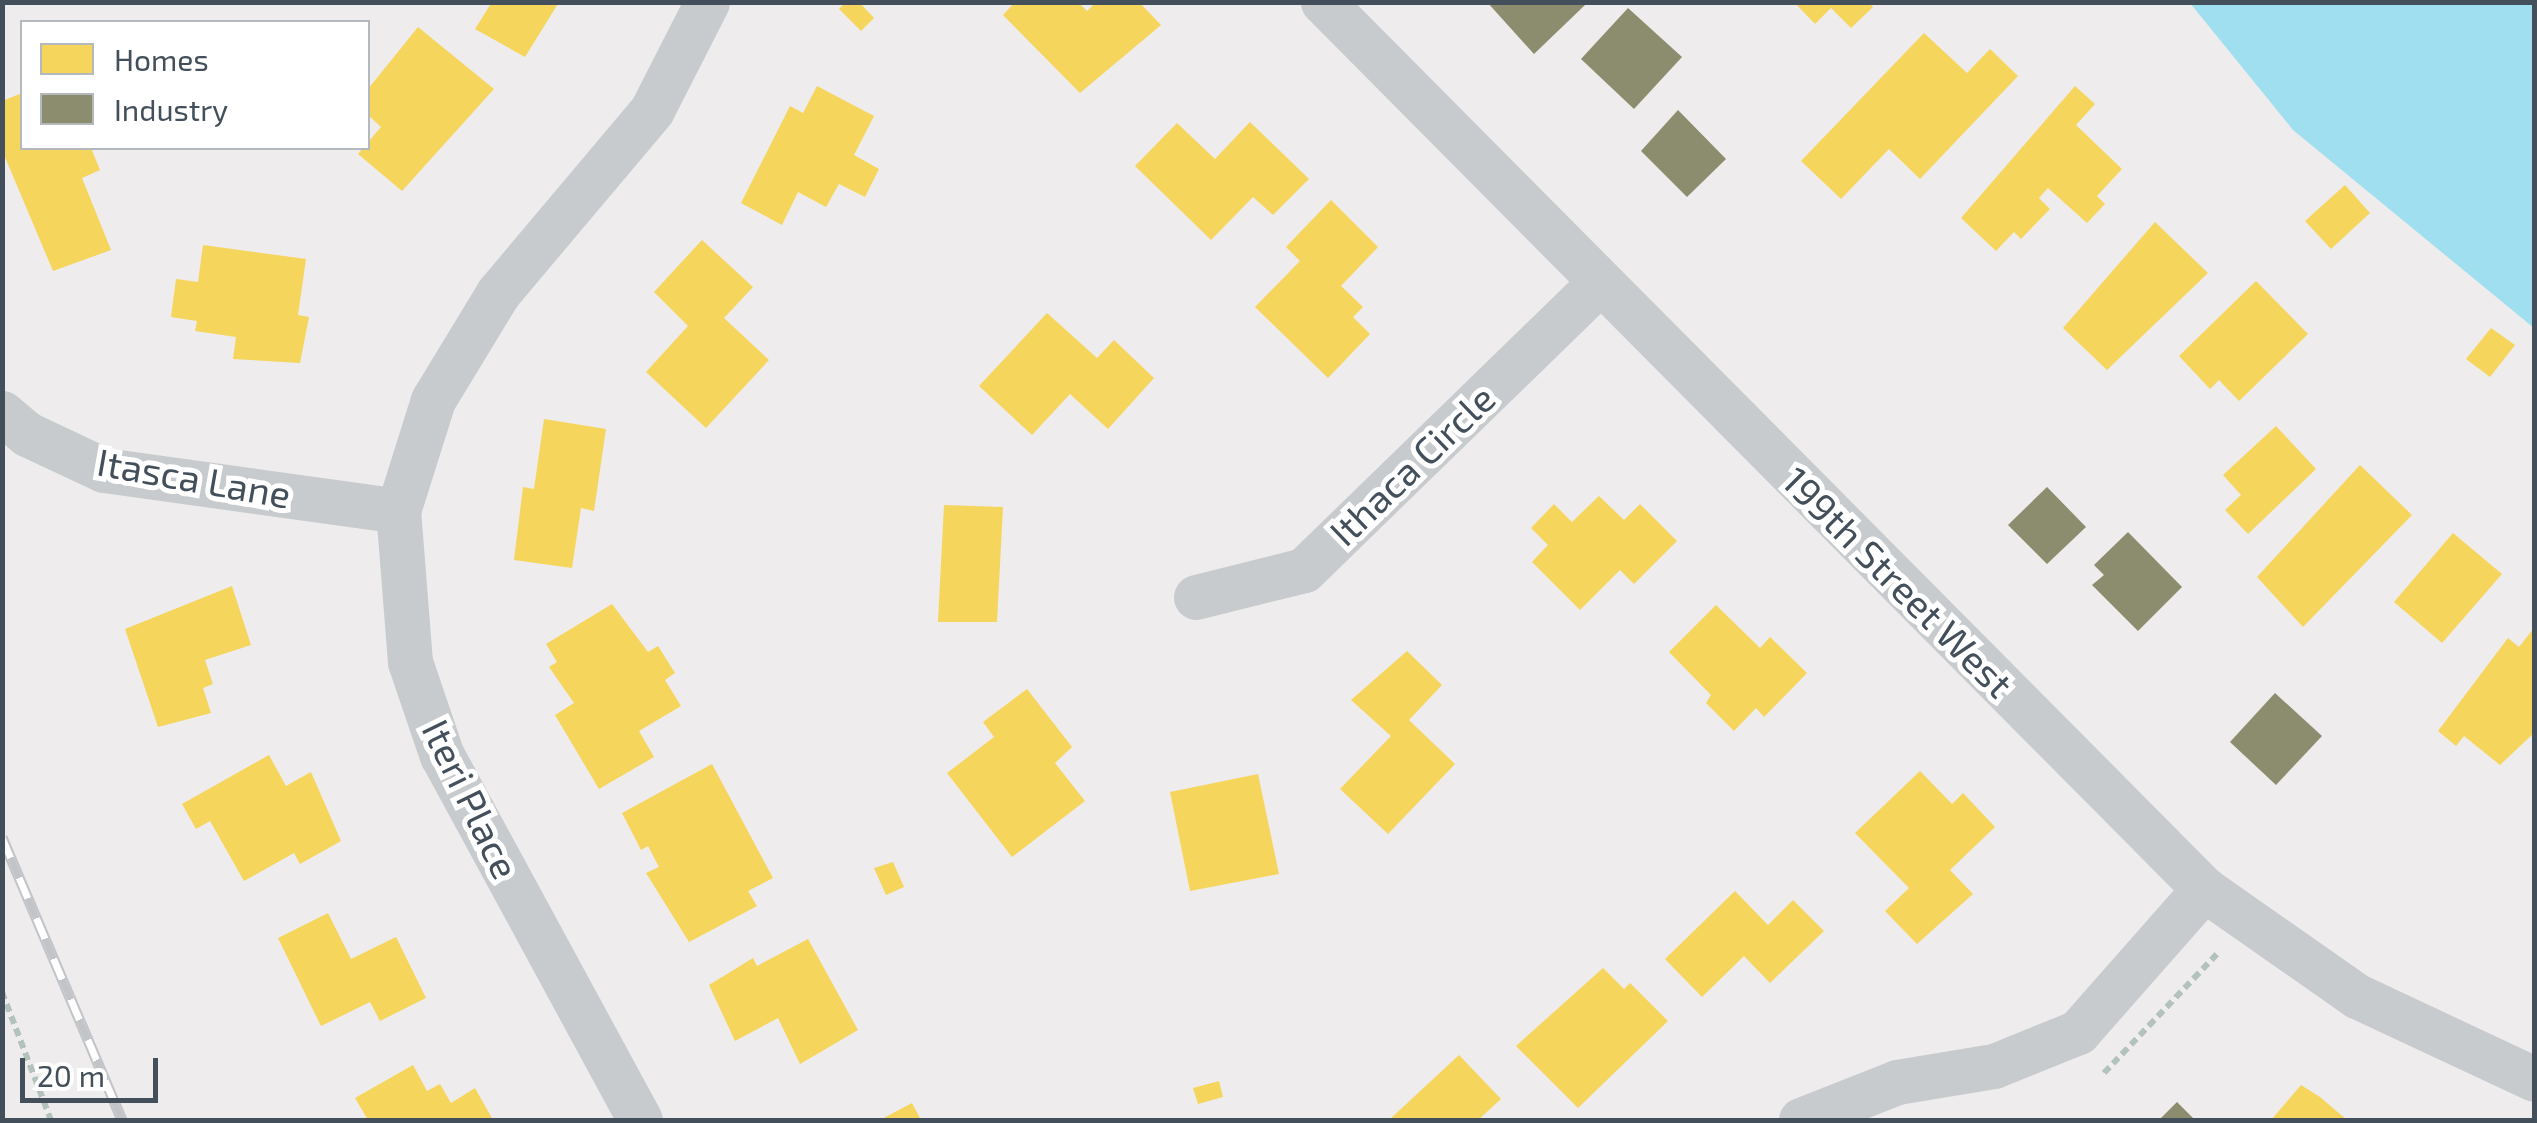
<!DOCTYPE html>
<style>
body{margin:0}
#map{position:relative;width:2537px;height:1123px;overflow:hidden;background:#eeecec;font-family:"Exo 2",sans-serif}
div>[style]{position:absolute}
[style*='--x']{left:calc(var(--x)*1px);top:calc(var(--y)*1px);width:calc(var(--w)*1px);rotate:calc(var(--a)*1deg)}
.water>*{inset:0;background:#a0dff0}
.homes>*{inset:0;background:#f6d55c}
.industry>*{inset:0;background:#8c8c6e}
.path>*{height:6px;margin-top:-3px;transform-origin:0;background:repeating-linear-gradient(90deg,#b4c2bd 0 8px,transparent 0 13px)}
.street>*{height:45px;margin:-22.5px;padding:0 22.5px;transform-origin:22.5px;border-radius:22.5px;background:#c8cbcd}
.rail>*{height:11px;margin-top:-5.5px;transform-origin:0;background:repeating-linear-gradient(90deg,#fff 0 22px,#c2c4c7 0 44px);box-sizing:border-box;border-block:2px solid #c2c4c7}
span{translate:-50% -50%;white-space:nowrap;text-align:center;line-height:1.15;-webkit-text-stroke:10px #fff;paint-order:stroke}
.street-label{font-size:38px;color:#434f5a}
.frame{position:absolute;inset:0;border:5px solid #434f5a;pointer-events:none}
.legend{position:absolute;left:20px;top:20px;width:350px;height:130px;box-sizing:border-box;background:#fff;border:2px solid #b4b9bd;margin:0;padding:12px 18px;list-style:none;font-size:30px;color:#434f5a}
.legend li{display:flex;align-items:center;gap:20px;height:50px}
.legend b{width:50px;border:2px solid #b4b9bd}
.scale{position:absolute;left:20px;top:1058px;width:138px;height:45px;box-sizing:border-box;border:5px solid #434f5a;border-top:0;padding-left:12px;font-size:30px;line-height:35px;white-space:nowrap;color:#434f5a;-webkit-text-stroke:8px #fff;paint-order:stroke}
</style>
<div id="map">
<div class="water">
<i style="clip-path:polygon(2190px 3px,2534px 3px,2534px 328px,2293px 130px)"></i>
</div>
<div class="homes">
<i style="clip-path:polygon(492px 2px,559px 2px,525px 57px,475px 29px)"></i>
<i style="clip-path:polygon(846px 2px,859px 2px,874px 18px,861px 31px,839px 9px)"></i>
<i style="clip-path:polygon(1015px 2px,1078px 2px,1087px 11px,1096px 2px,1139px 2px,1161px 25px,1080px 93px,1003px 15px)"></i>
<i style="clip-path:polygon(1794px 2px,1868px 2px,1873px 7px,1851px 28px,1831px 8px,1815px 24px)"></i>
<i style="clip-path:polygon(418px 27px,494px 89px,402px 191px,358px 154px,381px 127px,368px 115px,368px 89px)"></i>
<i style="clip-path:polygon(1924px 33px,1967px 73px,1990px 49px,2018px 76px,1920px 179px,1889px 149px,1841px 199px,1801px 161px)"></i>
<i style="clip-path:polygon(817px 86px,874px 116px,854px 155px,879px 169px,865px 197px,839px 184px,826px 207px,798px 192px,782px 225px,741px 203px,790px 106px,803px 113px)"></i>
<i style="clip-path:polygon(2075px 86px,2095px 104px,2076px 125px,2122px 169px,2097px 196px,2105px 204px,2087px 223px,2048px 188px,2039px 198px,2050px 209px,2021px 239px,2014px 232px,1996px 251px,1961px 218px)"></i>
<i style="clip-path:polygon(22px 93px,22px 148px,91px 148px,100px 170px,82px 178px,111px 250px,53px 271px,2px 150px,2px 101px)"></i>
<i style="clip-path:polygon(1250px 122px,1309px 179px,1273px 215px,1253px 197px,1211px 240px,1135px 166px,1177px 123px,1215px 159px)"></i>
<i style="clip-path:polygon(2345px 185px,2370px 213px,2331px 249px,2305px 221px)"></i>
<i style="clip-path:polygon(1331px 200px,1378px 247px,1341px 286px,1363px 307px,1353px 317px,1370px 334px,1328px 378px,1255px 307px,1300px 261px,1286px 247px)"></i>
<i style="clip-path:polygon(2155px 222px,2208px 273px,2107px 370px,2063px 328px)"></i>
<i style="clip-path:polygon(702px 240px,753px 287px,724px 318px,769px 360px,706px 428px,646px 372px,688px 326px,654px 292px)"></i>
<i style="clip-path:polygon(203px 245px,306px 259px,298px 315px,309px 317px,300px 363px,233px 359px,236px 337px,195px 331px,197px 321px,171px 317px,176px 279px,198px 282px)"></i>
<i style="clip-path:polygon(2256px 281px,2308px 334px,2239px 401px,2219px 380px,2210px 389px,2179px 356px)"></i>
<i style="clip-path:polygon(1047px 313px,1097px 358px,1114px 340px,1154px 378px,1108px 429px,1070px 394px,1032px 435px,979px 386px)"></i>
<i style="clip-path:polygon(2491px 328px,2515px 345px,2490px 377px,2466px 359px)"></i>
<i style="clip-path:polygon(544px 419px,606px 429px,594px 511px,581px 508px,572px 568px,514px 560px,523px 487px,534px 489px)"></i>
<i style="clip-path:polygon(2276px 426px,2316px 469px,2248px 534px,2225px 510px,2241px 495px,2223px 475px)"></i>
<i style="clip-path:polygon(2360px 465px,2412px 515px,2303px 627px,2257px 577px)"></i>
<i style="clip-path:polygon(1599px 496px,1624px 520px,1640px 504px,1677px 541px,1634px 584px,1620px 570px,1580px 610px,1532px 562px,1548px 545px,1531px 528px,1554px 504px,1572px 522px)"></i>
<i style="clip-path:polygon(944px 505px,1003px 507px,997px 622px,938px 622px)"></i>
<i style="clip-path:polygon(2453px 533px,2502px 574px,2442px 643px,2394px 602px)"></i>
<i style="clip-path:polygon(232px 586px,251px 645px,205px 660px,213px 684px,203px 688px,211px 713px,158px 727px,125px 629px)"></i>
<i style="clip-path:polygon(612px 604px,648px 652px,658px 646px,675px 673px,665px 680px,681px 706px,639px 731px,654px 757px,599px 789px,555px 715px,574px 703px,549px 667px,557px 662px,546px 644px)"></i>
<i style="clip-path:polygon(1716px 605px,1760px 648px,1770px 637px,1807px 673px,1764px 717px,1756px 708px,1734px 731px,1706px 703px,1711px 695px,1669px 652px)"></i>
<i style="clip-path:polygon(2534px 628px,2534px 733px,2500px 765px,2464px 736px,2456px 746px,2438px 731px,2508px 638px,2519px 647px)"></i>
<i style="clip-path:polygon(1407px 651px,1442px 685px,1409px 720px,1455px 764px,1388px 834px,1340px 789px,1391px 736px,1351px 700px)"></i>
<i style="clip-path:polygon(1027px 689px,1072px 747px,1055px 763px,1085px 801px,1012px 857px,947px 773px,994px 737px,983px 722px)"></i>
<i style="clip-path:polygon(269px 755px,286px 786px,311px 772px,341px 841px,300px 864px,294px 853px,244px 881px,210px 821px,196px 829px,182px 804px)"></i>
<i style="clip-path:polygon(712px 764px,773px 878px,748px 891px,757px 906px,689px 942px,646px 873px,659px 867px,648px 846px,641px 850px,622px 813px)"></i>
<i style="clip-path:polygon(1920px 771px,1952px 804px,1963px 793px,1995px 827px,1950px 870px,1973px 894px,1917px 944px,1885px 911px,1909px 888px,1855px 833px)"></i>
<i style="clip-path:polygon(1258px 774px,1279px 874px,1190px 891px,1170px 792px)"></i>
<i style="clip-path:polygon(893px 862px,904px 887px,886px 895px,874px 868px)"></i>
<i style="clip-path:polygon(1735px 891px,1768px 925px,1793px 900px,1824px 931px,1770px 983px,1744px 956px,1702px 997px,1665px 959px)"></i>
<i style="clip-path:polygon(328px 913px,351px 959px,396px 937px,426px 998px,380px 1021px,370px 1002px,321px 1026px,278px 938px)"></i>
<i style="clip-path:polygon(808px 939px,858px 1030px,800px 1064px,778px 1018px,735px 1041px,709px 985px,753px 958px,757px 966px)"></i>
<i style="clip-path:polygon(1603px 968px,1624px 989px,1630px 983px,1668px 1021px,1578px 1108px,1516px 1046px)"></i>
<i style="clip-path:polygon(1459px 1055px,1501px 1099px,1478px 1120px,1389px 1120px)"></i>
<i style="clip-path:polygon(413px 1065px,427px 1091px,440px 1084px,451px 1103px,475px 1088px,493px 1120px,368px 1120px,355px 1098px)"></i>
<i style="clip-path:polygon(1219px 1081px,1223px 1097px,1198px 1104px,1193px 1088px)"></i>
<i style="clip-path:polygon(2301px 1085px,2320px 1097px,2347px 1120px,2271px 1120px)"></i>
<i style="clip-path:polygon(912px 1103px,921px 1120px,880px 1120px)"></i>
</div>
<div class="industry">
<i style="clip-path:polygon(1487px 2px,1583px 2px,1585px 5px,1534px 54px)"></i>
<i style="clip-path:polygon(1628px 8px,1682px 57px,1634px 109px,1581px 59px)"></i>
<i style="clip-path:polygon(1678px 110px,1726px 159px,1687px 197px,1641px 151px)"></i>
<i style="clip-path:polygon(2047px 487px,2086px 527px,2047px 564px,2008px 525px)"></i>
<i style="clip-path:polygon(2128px 532px,2182px 587px,2138px 631px,2092px 585px,2104px 575px,2094px 565px)"></i>
<i style="clip-path:polygon(2275px 693px,2322px 736px,2276px 785px,2230px 742px)"></i>
<i style="clip-path:polygon(2177px 1102px,2195px 1120px,2159px 1120px)"></i>
</div>
<div class="path">
<i style="--x:2;--y:992;--w:137;--a:69.1"></i>
<i style="--x:2104;--y:1073;--w:167;--a:-46.5"></i>
</div>
<div class="street">
<i style="--x:1323;--y:2;--w:1250;--a:45.19"></i>
<i style="--x:2204;--y:889;--w:187;--a:35"></i>
<i style="--x:2357;--y:996;--w:195;--a:25.1"></i>
<i style="--x:2;--y:413;--w:33;--a:40"></i>
<i style="--x:27;--y:434;--w:85;--a:25.1"></i>
<i style="--x:104;--y:470;--w:297;--a:7.9"></i>
<i style="--x:1196;--y:597;--w:111;--a:-14"></i>
<i style="--x:1304;--y:570;--w:413;--a:-44.2"></i>
<i style="--x:640;--y:1120;--w:414;--a:-118.5"></i>
<i style="--x:442;--y:756;--w:99;--a:-108.8"></i>
<i style="--x:410;--y:662;--w:151;--a:-94.5"></i>
<i style="--x:398;--y:511;--w:116;--a:-72.5"></i>
<i style="--x:433;--y:400;--w:125;--a:-58.7"></i>
<i style="--x:498;--y:293;--w:239;--a:-49.9"></i>
<i style="--x:652;--y:110;--w:121;--a:-63"></i>
<i style="--x:1801;--y:1120;--w:103;--a:-21.6"></i>
<i style="--x:1897;--y:1082;--w:98;--a:-9.4"></i>
<i style="--x:1994;--y:1066;--w:91;--a:-22"></i>
<i style="--x:2078;--y:1032;--w:191;--a:-48.6"></i>
</div>
<div class="rail">
<i style="--x:2;--y:837;--w:307;--a:67"></i>
</div>
<div class="street-label">
<span style="left:1412px;top:465px;rotate:-44deg">Ithaca Circle</span>
<span style="left:194px;top:478px;rotate:10deg">Itasca Lane</span>
<span style="left:1898px;top:582px;rotate:45deg">199th Street West</span>
<span style="left:471px;top:799px;rotate:64deg">Iteri Place</span>
</div>
<div class="frame"></div>
<ul class="legend">
<li><b style="height:28px;background:#f6d55c"></b>Homes</li>
<li><b style="height:28px;background:#8c8c6e"></b>Industry</li>
</ul>
<div class="scale">20 m</div>
</div>
